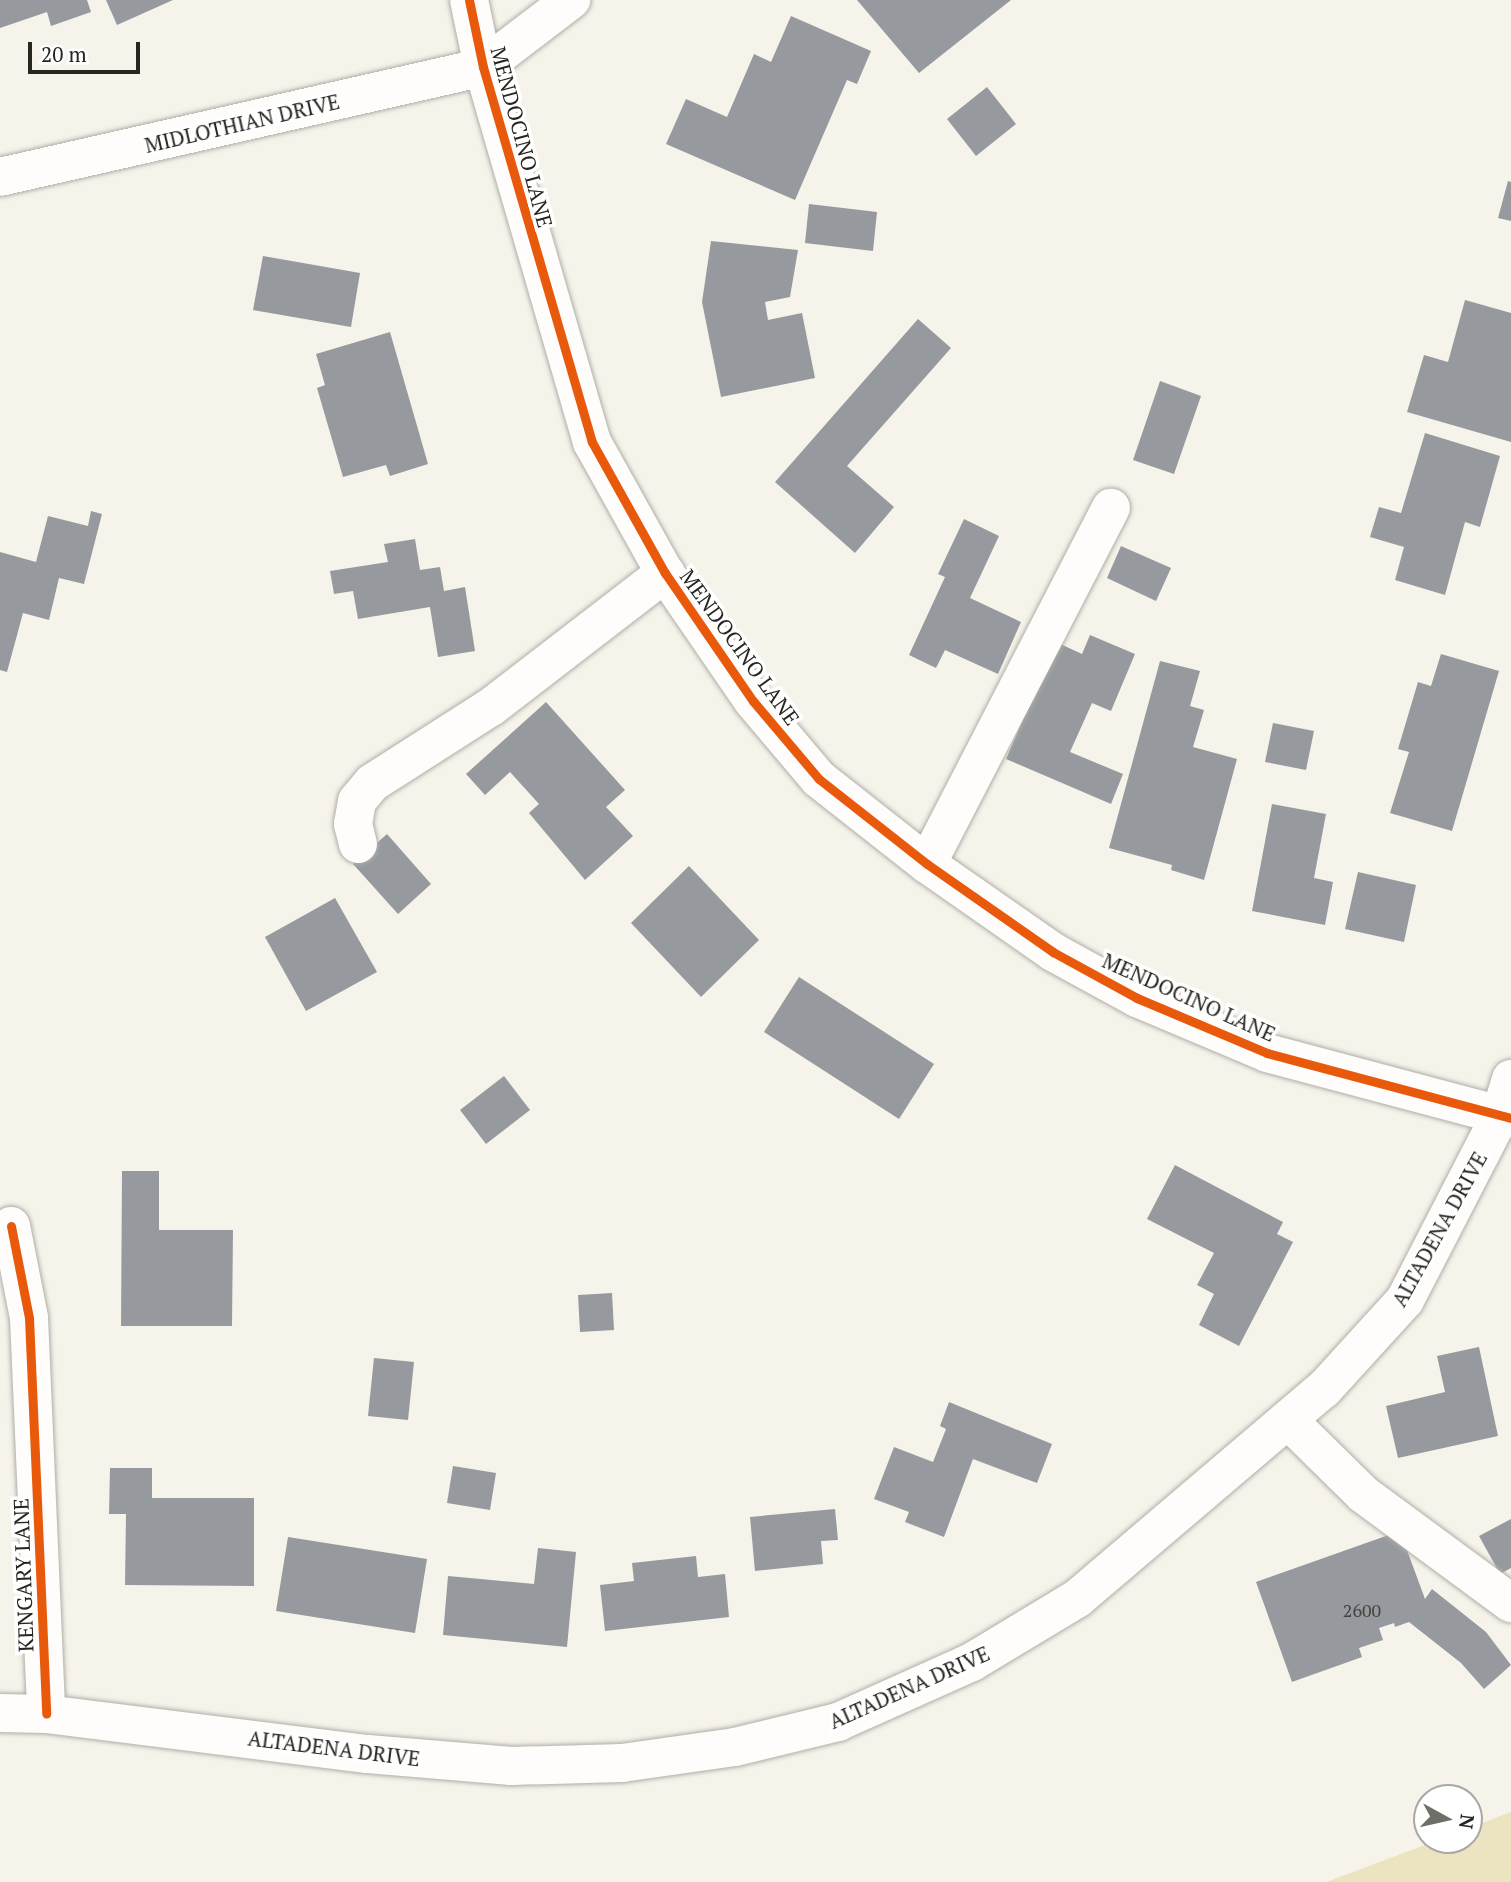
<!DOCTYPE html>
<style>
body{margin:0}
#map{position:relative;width:1511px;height:1882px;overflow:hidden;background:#f6f3ea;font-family:"PT Serif",serif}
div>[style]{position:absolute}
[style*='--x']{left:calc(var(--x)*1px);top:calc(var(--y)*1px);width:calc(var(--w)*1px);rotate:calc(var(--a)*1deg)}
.green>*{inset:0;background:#ece3c1}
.building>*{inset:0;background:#969a9e}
.roads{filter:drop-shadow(0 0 2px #b0aea7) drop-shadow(0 0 2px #b0aea7)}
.minor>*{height:38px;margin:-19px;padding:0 19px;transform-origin:19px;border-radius:19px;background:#fefdfc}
.major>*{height:38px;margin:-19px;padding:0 19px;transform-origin:19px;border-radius:19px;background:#fefdfc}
.cycleway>*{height:9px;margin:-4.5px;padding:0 4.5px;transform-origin:4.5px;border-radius:4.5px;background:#e8590c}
span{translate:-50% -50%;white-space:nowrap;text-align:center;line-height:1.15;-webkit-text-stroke:7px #fff;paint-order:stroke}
.number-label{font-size:18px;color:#434340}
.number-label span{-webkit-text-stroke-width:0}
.street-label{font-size:21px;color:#272620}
.north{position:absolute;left:1413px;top:1784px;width:70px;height:70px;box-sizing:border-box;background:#fff;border:2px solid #a9a8a6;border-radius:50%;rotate:98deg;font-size:19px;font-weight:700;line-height:28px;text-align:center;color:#272620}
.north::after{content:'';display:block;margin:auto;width:24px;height:32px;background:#6f6e67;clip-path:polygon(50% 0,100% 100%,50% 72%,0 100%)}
.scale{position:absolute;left:28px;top:42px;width:112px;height:32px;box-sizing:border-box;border:4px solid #272620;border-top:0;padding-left:9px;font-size:21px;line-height:24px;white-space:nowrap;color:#272620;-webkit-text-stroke:5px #fff;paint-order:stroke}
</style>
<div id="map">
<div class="green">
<i style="clip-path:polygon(1511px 1812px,1511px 1882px,1326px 1882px,1438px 1840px,1469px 1840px,1469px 1828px)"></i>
</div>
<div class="building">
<i style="clip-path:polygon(0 0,87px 0,91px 12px,51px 26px,47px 12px,0 28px)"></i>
<i style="clip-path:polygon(106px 0,173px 0,117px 25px)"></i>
<i style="clip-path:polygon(857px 0,1011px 0,919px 73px)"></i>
<i style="clip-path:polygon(791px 16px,871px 51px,857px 84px,847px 80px,795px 200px,666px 144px,686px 99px,727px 117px,754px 54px,771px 62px)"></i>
<i style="clip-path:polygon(987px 87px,1016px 124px,976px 156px,947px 119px)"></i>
<i style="clip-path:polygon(1508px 181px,1511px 182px,1511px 221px,1498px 218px)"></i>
<i style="clip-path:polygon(809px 204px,877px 212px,873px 251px,805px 243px)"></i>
<i style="clip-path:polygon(711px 241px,798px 250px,790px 297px,765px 302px,768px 320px,802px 313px,815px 378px,721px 397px,702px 302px)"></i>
<i style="clip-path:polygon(263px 256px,360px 273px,351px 327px,253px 310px)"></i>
<i style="clip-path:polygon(1465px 300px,1511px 313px,1511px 442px,1407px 412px,1424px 355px,1448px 362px)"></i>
<i style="clip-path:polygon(918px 319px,951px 348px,847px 466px,894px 507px,855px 553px,775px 482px)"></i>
<i style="clip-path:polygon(390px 332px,428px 464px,390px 476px,386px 465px,343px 477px,317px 388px,325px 385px,316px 354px)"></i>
<i style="clip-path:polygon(1160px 381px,1201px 396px,1174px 474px,1133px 460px)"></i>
<i style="clip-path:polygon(1425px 433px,1500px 456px,1480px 527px,1465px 522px,1445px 595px,1395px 580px,1404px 547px,1370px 537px,1379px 507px,1401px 513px)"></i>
<i style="clip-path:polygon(91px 511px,102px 514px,84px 584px,59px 578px,49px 620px,23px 613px,7px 672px,0 670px,0 552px,36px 562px,48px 516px,88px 526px)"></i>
<i style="clip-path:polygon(964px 519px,999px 536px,970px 598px,1021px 622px,998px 674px,945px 650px,936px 668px,909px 655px,945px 577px,938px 574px)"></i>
<i style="clip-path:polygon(415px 539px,420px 570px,440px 567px,444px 591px,465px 587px,475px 651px,438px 657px,430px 607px,358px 619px,353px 591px,334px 594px,330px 571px,388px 562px,384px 544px)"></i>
<i style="clip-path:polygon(1121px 546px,1171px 568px,1156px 601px,1107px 578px)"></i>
<i style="clip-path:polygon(1090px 635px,1135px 654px,1111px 711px,1092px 703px,1070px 752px,1123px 774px,1111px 804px,1006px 759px,1056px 642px,1082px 654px)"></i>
<i style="clip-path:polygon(1441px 654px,1499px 671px,1452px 831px,1390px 813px,1409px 752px,1398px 749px,1418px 682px,1431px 686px)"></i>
<i style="clip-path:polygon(1160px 661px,1200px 671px,1190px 706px,1204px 710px,1193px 747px,1237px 759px,1204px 880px,1171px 870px,1172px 865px,1109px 848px)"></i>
<i style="clip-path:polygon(546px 702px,625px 790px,606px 807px,633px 836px,585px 880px,529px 813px,539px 804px,510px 772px,485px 795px,466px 774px)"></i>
<i style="clip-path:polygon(1273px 723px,1314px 731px,1306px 770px,1265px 762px)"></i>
<i style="clip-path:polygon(1272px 804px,1326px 814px,1314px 878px,1333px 882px,1325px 925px,1252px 911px)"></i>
<i style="clip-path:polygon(387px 834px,431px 884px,398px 914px,353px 864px)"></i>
<i style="clip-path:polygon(689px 866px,759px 940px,701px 997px,631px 923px)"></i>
<i style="clip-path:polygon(1358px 872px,1416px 885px,1404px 942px,1345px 929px)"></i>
<i style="clip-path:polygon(335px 898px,377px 972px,306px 1011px,265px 937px)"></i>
<i style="clip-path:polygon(799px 977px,934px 1064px,899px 1119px,764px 1032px)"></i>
<i style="clip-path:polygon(504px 1076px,530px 1110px,486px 1144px,460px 1110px)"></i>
<i style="clip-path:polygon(1175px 1165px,1283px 1222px,1277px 1234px,1293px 1242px,1239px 1346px,1199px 1325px,1214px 1294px,1197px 1285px,1214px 1253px,1147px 1219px)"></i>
<i style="clip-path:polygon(122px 1171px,159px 1171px,159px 1230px,233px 1230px,232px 1326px,121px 1326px)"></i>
<i style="clip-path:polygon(612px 1293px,614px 1330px,580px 1332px,578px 1295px)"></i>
<i style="clip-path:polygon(1479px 1347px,1498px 1436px,1398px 1458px,1386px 1406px,1445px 1392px,1437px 1356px)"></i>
<i style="clip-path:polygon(374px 1358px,414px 1362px,408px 1420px,368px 1416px)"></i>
<i style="clip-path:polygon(949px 1402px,1052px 1444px,1037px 1483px,973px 1459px,944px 1537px,905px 1522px,909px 1512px,874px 1499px,894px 1447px,933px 1462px,946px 1429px,940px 1426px)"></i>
<i style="clip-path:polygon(453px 1466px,496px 1473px,490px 1510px,447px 1503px)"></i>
<i style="clip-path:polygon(110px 1468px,152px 1468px,152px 1498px,254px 1498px,254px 1586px,125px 1585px,126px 1514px,109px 1514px)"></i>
<i style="clip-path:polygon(835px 1509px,838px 1540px,821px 1541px,823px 1564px,755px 1571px,750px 1517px)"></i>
<i style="clip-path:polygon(1511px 1519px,1511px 1568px,1500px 1574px,1479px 1536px)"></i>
<i style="clip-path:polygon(1400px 1531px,1425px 1599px,1432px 1589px,1486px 1632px,1511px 1665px,1484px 1689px,1461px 1663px,1409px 1622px,1395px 1627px,1394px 1623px,1379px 1628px,1383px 1640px,1359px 1648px,1362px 1657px,1292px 1682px,1256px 1582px)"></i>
<i style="clip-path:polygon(288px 1537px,427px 1559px,415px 1633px,276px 1611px)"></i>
<i style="clip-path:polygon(538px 1548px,576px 1552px,567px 1647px,443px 1635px,448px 1576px,534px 1584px)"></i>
<i style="clip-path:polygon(696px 1556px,698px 1577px,725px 1574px,729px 1617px,605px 1631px,600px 1585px,634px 1581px,632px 1563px)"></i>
</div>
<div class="roads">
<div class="minor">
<i style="--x:469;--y:0;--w:68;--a:78.2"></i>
<i style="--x:483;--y:67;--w:391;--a:73.8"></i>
<i style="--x:592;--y:442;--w:150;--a:60.9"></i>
<i style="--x:665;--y:573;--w:155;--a:55.5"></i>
<i style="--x:753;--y:701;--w:102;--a:49.8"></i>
<i style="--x:819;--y:779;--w:137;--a:38.2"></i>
<i style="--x:927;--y:864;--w:154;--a:34.9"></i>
<i style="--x:1053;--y:952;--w:96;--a:28.7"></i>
<i style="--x:1137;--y:998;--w:141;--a:22.9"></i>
<i style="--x:1267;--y:1053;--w:253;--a:14.9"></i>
<i style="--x:0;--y:177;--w:495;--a:-12.8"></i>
<i style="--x:483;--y:67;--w:111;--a:-37.3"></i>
<i style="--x:358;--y:844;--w:21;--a:-104"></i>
<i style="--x:353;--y:824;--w:23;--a:-80"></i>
<i style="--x:357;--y:801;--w:23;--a:-50"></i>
<i style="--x:372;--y:783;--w:141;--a:-32.6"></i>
<i style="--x:491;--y:707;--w:220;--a:-37.6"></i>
<i style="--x:927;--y:864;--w:401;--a:-62.7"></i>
<i style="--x:11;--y:1226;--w:94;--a:78.9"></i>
<i style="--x:29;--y:1318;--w:396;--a:87.5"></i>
<i style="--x:1288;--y:1420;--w:105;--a:44.6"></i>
<i style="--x:1363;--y:1494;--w:184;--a:36.4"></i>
</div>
<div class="major">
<i style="--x:0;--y:1713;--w:46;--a:1.2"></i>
<i style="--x:46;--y:1714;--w:324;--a:7.1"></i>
<i style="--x:368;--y:1754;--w:144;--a:4.8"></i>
<i style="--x:511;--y:1766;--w:111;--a:-1.5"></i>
<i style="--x:622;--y:1763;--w:114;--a:-8.1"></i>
<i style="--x:735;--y:1747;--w:106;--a:-13.6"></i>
<i style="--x:838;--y:1722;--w:147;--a:-24.1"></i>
<i style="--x:972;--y:1662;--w:124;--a:-31.1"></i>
<i style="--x:1078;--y:1598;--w:323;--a:-40.4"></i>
<i style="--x:1324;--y:1389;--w:120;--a:-47.7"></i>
<i style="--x:1405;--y:1300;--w:205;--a:-62.7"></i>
<i style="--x:1499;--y:1118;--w:41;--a:-72.9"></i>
</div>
</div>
<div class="cycleway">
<i style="--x:469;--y:0;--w:68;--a:78.2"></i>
<i style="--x:483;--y:67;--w:391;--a:73.8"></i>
<i style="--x:592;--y:442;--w:150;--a:60.9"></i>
<i style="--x:665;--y:573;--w:155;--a:55.5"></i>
<i style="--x:753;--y:701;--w:102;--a:49.8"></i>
<i style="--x:819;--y:779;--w:137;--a:38.2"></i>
<i style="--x:927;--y:864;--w:154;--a:34.9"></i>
<i style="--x:1053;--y:952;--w:96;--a:28.7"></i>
<i style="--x:1137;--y:998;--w:141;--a:22.9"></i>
<i style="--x:1267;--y:1053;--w:253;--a:14.9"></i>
<i style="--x:11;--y:1226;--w:94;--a:78.9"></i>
<i style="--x:29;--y:1318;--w:396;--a:87.5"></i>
</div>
<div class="number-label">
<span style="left:1362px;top:1610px">2600</span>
</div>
<div class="street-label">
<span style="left:242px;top:123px;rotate:-13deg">MIDLOTHIAN DRIVE</span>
<span style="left:522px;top:137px;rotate:75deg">MENDOCINO LANE</span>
<span style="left:740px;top:647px;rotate:54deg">MENDOCINO LANE</span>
<span style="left:1189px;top:997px;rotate:24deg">MENDOCINO LANE</span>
<span style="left:1439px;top:1229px;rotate:-61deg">ALTADENA DRIVE</span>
<span style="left:23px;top:1575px;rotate:-92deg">KENGARY LANE</span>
<span style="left:909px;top:1687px;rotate:-24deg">ALTADENA DRIVE</span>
<span style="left:334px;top:1748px;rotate:7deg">ALTADENA DRIVE</span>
</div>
<div class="north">N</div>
<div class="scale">20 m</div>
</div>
